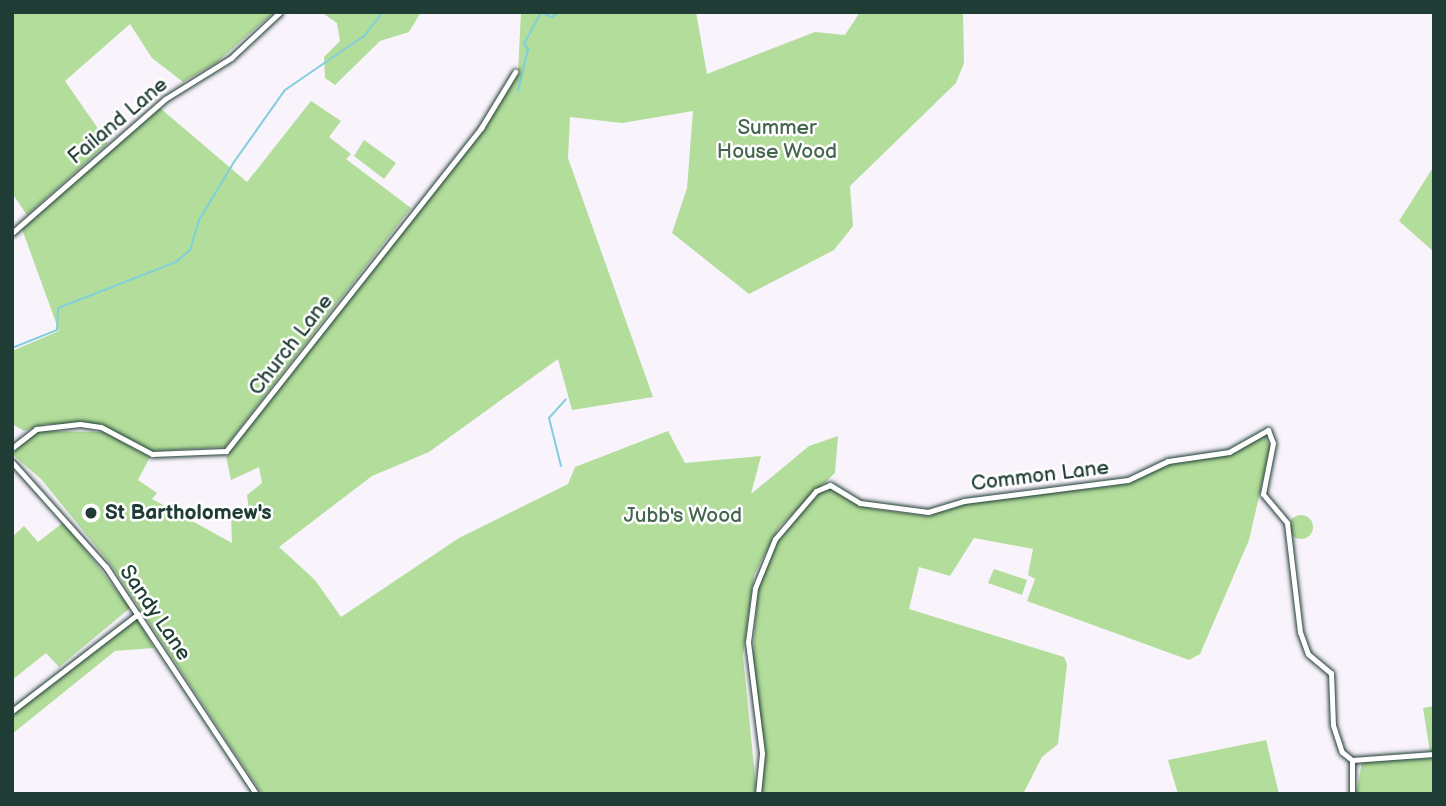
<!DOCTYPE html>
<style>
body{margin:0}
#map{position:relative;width:1446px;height:806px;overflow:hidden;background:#f9f3fc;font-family:"Balsamiq Sans",sans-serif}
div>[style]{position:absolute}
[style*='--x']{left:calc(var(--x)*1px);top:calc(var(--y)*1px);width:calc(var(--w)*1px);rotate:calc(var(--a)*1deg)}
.green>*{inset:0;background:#b3dd9b}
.round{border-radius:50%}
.stream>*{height:2px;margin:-1px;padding:0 1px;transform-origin:1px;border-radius:1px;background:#80cfdc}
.roads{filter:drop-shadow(0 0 2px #1f3d34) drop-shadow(0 0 2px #1f3d34)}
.street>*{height:5px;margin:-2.5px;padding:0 2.5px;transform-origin:2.5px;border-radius:2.5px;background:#fff}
.dots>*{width:19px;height:19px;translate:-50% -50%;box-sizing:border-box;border:4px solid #fff;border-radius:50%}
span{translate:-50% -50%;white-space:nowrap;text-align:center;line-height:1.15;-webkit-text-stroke:5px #fff;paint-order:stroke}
.street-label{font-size:21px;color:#1f3d34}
.park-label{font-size:21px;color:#44654e}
.poi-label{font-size:21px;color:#1f3d34;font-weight:700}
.left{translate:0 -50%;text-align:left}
.frame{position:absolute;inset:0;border:14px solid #1f3d34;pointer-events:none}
</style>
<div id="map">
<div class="green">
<i style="clip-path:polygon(12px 12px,274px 12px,216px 63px,183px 82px,152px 58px,130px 24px,65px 81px,108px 143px,27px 215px,12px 193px)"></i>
<i style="clip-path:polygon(321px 12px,421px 12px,409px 32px,380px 41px,335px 85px,325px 78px,324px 57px,340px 41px,337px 23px)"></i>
<i style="clip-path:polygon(521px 12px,696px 12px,707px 74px,815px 32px,845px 35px,860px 12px,963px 12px,964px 63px,956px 83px,850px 186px,853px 226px,834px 250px,749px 294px,672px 233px,687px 188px,693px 111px,622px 123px,570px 117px,568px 158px,653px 397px,572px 410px,558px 359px,429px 452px,372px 476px,279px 547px,315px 580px,341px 617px,459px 538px,568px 484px,575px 467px,668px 431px,685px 463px,761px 456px,751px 494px,809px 446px,838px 436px,835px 473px,779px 527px,754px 575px,743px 656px,756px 787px,754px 794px,262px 794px,111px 565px,41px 479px,12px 454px,38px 431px,105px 432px,150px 457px,138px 480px,157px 493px,152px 499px,232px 543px,231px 516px,249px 511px,247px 495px,262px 483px,259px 467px,231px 480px,226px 456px,484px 129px,518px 74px)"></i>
<i style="clip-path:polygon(311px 101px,341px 121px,329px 137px,351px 154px,346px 159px,411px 208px,225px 447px,152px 451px,102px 425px,45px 424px,24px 431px,12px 424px,12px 351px,59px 331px,22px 229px,160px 108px,247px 182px)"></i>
<i style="clip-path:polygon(364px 140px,396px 163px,384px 179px,354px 156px)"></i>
<i style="clip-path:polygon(1434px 166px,1434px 252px,1399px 221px)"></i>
<i style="clip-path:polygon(1264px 434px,1270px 449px,1249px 540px,1200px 654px,1189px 660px,1027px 601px,1035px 579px,1028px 575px,1033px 549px,974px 538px,950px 576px,919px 567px,909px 609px,1064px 657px,1067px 664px,1058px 744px,1042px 757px,1023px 794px,761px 794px,766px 754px,752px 665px,758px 589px,775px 545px,819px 492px,830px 488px,872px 509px,927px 516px,972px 502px,1113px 486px,1185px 459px,1228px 455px)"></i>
<i class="round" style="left:1289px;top:515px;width:24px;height:24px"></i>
<i style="clip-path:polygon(64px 522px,130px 608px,59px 667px,46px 653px,12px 680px,12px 537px,24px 526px,38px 542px)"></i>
<i style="clip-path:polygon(994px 569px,1027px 580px,1022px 595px,988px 583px)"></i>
<i style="clip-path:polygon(137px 619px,154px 648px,115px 651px,12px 734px,12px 715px)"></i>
<i style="clip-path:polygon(1434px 706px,1434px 752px,1430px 752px,1423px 708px)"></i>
<i style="clip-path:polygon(1266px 740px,1279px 794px,1178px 794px,1168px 760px)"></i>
<i style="clip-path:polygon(1434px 758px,1434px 794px,1356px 794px,1362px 762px)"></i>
</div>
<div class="stream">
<i style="--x:540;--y:12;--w:13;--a:23"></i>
<i style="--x:552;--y:17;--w:9;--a:-32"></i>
<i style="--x:518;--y:91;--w:43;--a:-76.6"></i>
<i style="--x:528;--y:49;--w:6;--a:-129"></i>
<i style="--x:524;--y:44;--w:34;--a:-62"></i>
<i style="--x:12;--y:348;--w:48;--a:-21.8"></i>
<i style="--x:57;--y:330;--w:22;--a:-87"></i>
<i style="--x:58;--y:308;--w:127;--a:-21.3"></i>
<i style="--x:176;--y:262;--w:18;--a:-41"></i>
<i style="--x:190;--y:250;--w:31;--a:-73"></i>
<i style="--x:199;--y:220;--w:68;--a:-58.9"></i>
<i style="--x:234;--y:162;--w:88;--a:-54.7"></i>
<i style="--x:285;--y:90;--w:96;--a:-34.4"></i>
<i style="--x:364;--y:36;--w:31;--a:-52"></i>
<i style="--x:561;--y:466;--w:49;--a:-104"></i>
<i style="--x:549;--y:418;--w:25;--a:-48"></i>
</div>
<div class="roads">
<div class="street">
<i style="--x:12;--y:233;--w:203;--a:-41.2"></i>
<i style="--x:165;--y:99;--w:78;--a:-31.8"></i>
<i style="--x:231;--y:58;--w:67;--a:-43.2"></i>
<i style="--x:12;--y:448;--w:31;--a:-38"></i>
<i style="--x:36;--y:429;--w:44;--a:-6.5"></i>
<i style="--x:80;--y:424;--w:21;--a:8"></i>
<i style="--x:101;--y:427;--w:58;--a:27.9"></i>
<i style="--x:152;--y:454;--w:74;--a:-2.3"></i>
<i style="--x:226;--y:451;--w:412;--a:-51.7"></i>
<i style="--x:481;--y:128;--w:66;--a:-58.7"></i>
<i style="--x:12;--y:462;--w:141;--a:48.2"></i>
<i style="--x:106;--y:567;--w:272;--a:56.5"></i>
<i style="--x:12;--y:711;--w:159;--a:-37.6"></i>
<i style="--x:1352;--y:760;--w:82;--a:-4.2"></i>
<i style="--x:1352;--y:760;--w:34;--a:90"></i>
<i style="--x:758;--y:794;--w:41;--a:-84.4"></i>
<i style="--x:762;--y:753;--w:112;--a:-97.2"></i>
<i style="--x:748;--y:642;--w:54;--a:-82.6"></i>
<i style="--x:755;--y:588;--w:53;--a:-67.8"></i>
<i style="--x:775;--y:539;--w:63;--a:-49.5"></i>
<i style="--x:816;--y:491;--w:15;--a:-23"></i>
<i style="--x:830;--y:485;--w:35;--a:31"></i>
<i style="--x:860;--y:503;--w:69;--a:7.5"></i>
<i style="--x:928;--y:512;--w:38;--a:-17"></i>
<i style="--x:964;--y:501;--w:165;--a:-7.3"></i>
<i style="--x:1128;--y:480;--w:44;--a:-25.4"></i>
<i style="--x:1168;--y:461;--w:62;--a:-8.4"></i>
<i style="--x:1229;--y:452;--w:45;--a:-29.4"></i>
<i style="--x:1268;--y:430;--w:14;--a:69"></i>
<i style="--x:1273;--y:443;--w:52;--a:101.1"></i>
<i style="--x:1263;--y:494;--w:38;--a:50"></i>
<i style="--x:1287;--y:523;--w:110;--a:83.2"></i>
<i style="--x:1300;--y:632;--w:23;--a:70"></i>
<i style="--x:1308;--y:654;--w:30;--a:40"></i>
<i style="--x:1331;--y:673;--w:52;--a:87.8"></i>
<i style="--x:1333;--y:725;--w:28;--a:72"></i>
<i style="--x:1342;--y:752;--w:13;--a:39"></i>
</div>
</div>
<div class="dots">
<i style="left:91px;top:513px;background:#1f3d34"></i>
</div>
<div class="street-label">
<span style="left:118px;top:121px;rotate:-40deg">Failand Lane</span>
<span style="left:291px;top:345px;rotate:-52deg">Church Lane</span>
<span style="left:1040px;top:476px;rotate:-7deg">Common Lane</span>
<span style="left:155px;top:613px;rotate:56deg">Sandy Lane</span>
</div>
<div class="park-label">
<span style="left:777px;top:140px">Summer<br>House Wood</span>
<span style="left:683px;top:516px">Jubb's Wood</span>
</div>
<div class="poi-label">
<span class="left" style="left:105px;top:513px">St Bartholomew's</span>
</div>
<div class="frame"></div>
</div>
